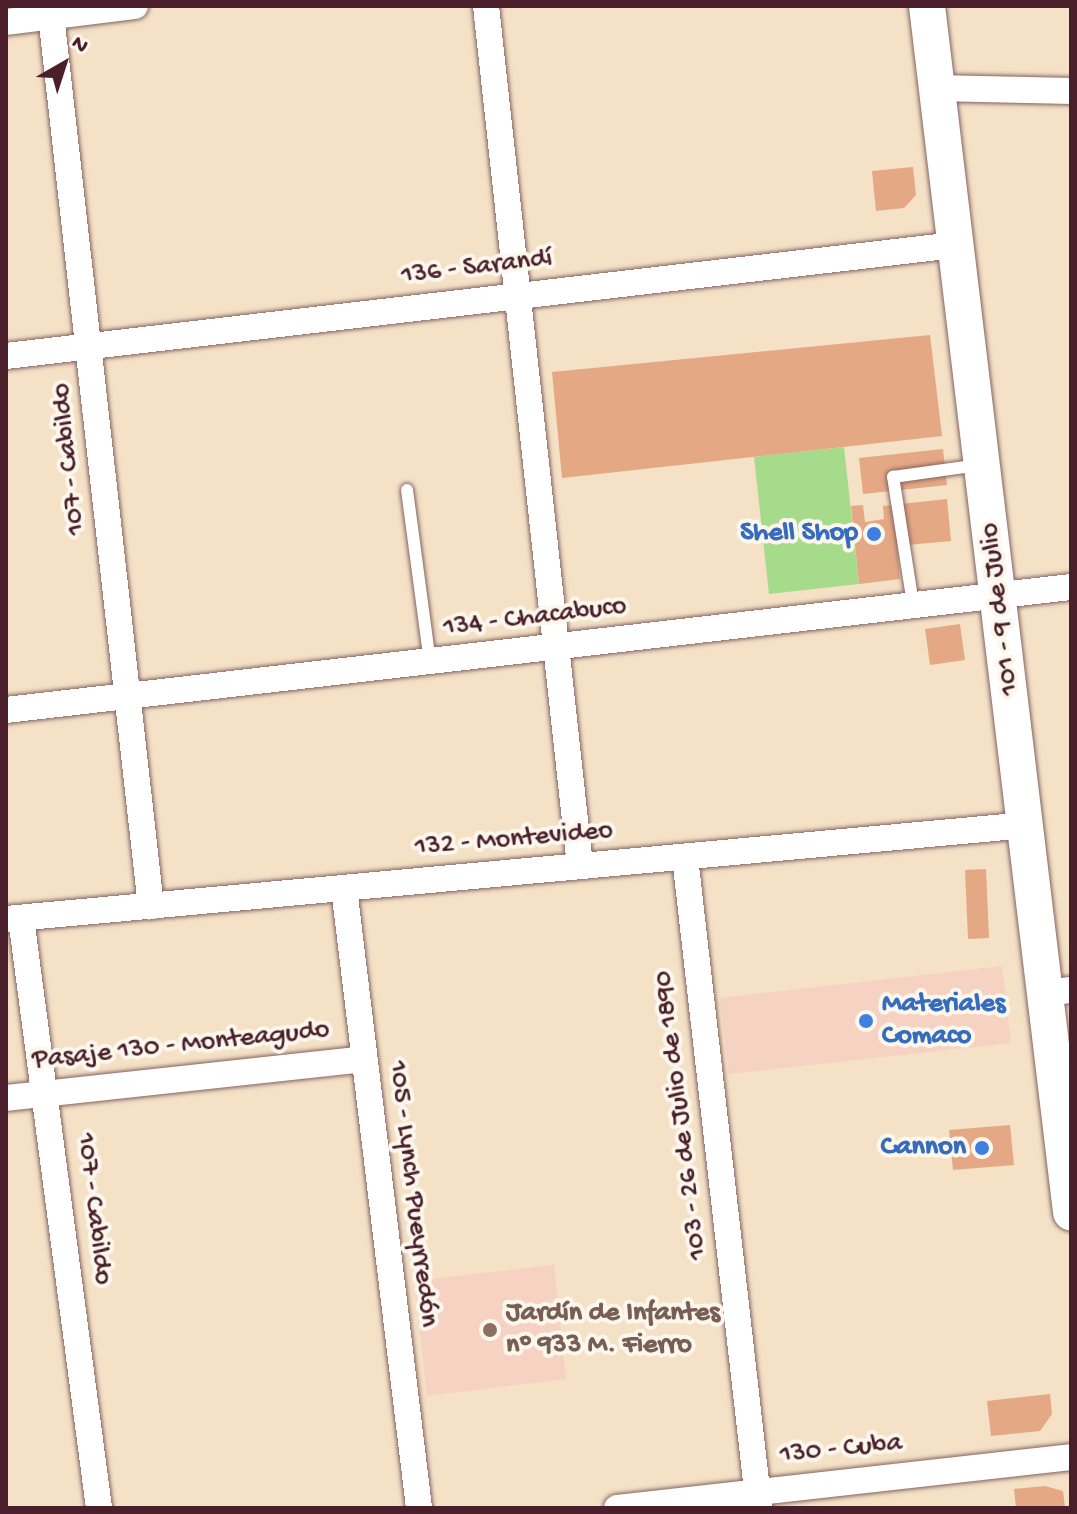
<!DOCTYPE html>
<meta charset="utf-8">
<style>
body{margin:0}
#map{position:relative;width:1077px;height:1514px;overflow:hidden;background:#f4e1c6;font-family:"Gochi Hand",sans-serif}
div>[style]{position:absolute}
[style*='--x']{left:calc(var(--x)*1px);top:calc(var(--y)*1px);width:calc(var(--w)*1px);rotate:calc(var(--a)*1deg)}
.built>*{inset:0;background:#f6d2c3}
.green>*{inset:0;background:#a6db8c}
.building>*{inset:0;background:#e4a885}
.roads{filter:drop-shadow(0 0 2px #866361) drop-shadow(0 0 2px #866361)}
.lane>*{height:12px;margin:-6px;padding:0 6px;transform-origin:6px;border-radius:6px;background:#fff}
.street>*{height:26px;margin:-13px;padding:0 13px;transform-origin:13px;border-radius:13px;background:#fff}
.secondary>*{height:36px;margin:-18px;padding:0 18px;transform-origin:18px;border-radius:18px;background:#fff}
.dots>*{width:22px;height:22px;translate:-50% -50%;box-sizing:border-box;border:4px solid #fbf7ec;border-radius:50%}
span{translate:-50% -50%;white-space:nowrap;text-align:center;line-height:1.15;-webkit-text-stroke:8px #fbf7ec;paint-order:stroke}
.street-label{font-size:28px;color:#4a1f2b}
.shop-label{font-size:28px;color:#366cbe;font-weight:700}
.right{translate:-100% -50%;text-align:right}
.left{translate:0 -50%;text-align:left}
.education-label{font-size:28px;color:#785e54;font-weight:700}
.frame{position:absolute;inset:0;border:8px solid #4a1f2b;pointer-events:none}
.north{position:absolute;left:24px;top:24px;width:80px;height:80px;-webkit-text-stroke:6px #fbf7ec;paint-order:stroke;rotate:39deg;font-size:22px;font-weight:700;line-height:32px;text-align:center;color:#4a1f2b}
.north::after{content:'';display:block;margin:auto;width:28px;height:36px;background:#4a1f2b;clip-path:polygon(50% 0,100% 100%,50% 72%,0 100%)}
</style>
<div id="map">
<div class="built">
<i style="clip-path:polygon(1002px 966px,1011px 1043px,729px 1074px,720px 998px)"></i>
<i style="clip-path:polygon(554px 1265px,566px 1379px,427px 1396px,414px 1281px)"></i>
</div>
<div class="green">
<i style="clip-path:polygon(844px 447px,859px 584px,769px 594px,754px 457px)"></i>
</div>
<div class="building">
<i style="clip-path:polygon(913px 167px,916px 195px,904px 208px,876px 211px,872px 171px)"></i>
<i style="clip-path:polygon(930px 335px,942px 436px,562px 478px,552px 372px)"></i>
<i style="clip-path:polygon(943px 449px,947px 485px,863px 494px,859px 458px)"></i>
<i style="clip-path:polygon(947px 499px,951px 541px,897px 546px,900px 579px,859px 584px,851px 506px,863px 505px,865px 522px,884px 519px,883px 506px)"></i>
<i style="clip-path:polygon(960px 624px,965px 660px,930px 665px,925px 629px)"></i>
<i style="clip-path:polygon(986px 869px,989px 938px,968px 939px,965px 870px)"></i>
<i style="clip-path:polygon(1010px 1125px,1014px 1165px,953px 1170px,949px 1130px)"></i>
<i style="clip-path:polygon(1050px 1394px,1052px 1414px,1040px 1431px,991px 1436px,987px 1401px)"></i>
<i style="clip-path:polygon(1045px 1486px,1063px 1491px,1065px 1508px,1016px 1508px,1014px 1489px)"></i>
</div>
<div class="roads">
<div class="lane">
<i style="--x:407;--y:490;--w:174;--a:82.4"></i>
<i style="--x:913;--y:604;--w:129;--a:-98.9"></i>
<i style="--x:893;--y:477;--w:88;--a:-7.9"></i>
</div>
<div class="street">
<i style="--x:50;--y:6;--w:906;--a:83.6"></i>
<i style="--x:486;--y:6;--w:865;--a:83.76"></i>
<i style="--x:6;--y:22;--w:130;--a:-7.1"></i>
<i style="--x:937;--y:88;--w:134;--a:1.3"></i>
<i style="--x:6;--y:356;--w:955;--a:-6.67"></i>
<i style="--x:6;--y:710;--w:1072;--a:-6.59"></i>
<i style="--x:685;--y:857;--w:655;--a:83.51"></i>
<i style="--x:344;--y:888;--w:625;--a:83.1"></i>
<i style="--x:21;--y:918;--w:595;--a:82.47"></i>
<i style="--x:6;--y:919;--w:1026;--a:-5.26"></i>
<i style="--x:1046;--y:993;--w:25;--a:-7"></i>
<i style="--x:6;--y:1098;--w:359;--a:-6.2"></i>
<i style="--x:617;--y:1508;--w:457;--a:-6.4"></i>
</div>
<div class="secondary">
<i style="--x:927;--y:6;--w:1215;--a:83.19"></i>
</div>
</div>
<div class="dots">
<i style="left:874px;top:534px;background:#3f7fe0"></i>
<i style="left:866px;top:1021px;background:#3f7fe0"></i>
<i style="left:982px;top:1148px;background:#3f7fe0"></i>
<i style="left:490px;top:1330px;background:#8d6e63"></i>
</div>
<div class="street-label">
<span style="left:477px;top:268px;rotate:-7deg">136 - Sarandí</span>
<span style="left:70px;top:459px;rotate:-96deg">107 - Cabildo</span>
<span style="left:1001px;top:609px;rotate:-97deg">101 - 9 de Julio</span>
<span style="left:535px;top:618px;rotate:-7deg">134 - Chacabuco</span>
<span style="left:514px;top:840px;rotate:-5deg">132 - Montevideo</span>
<span style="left:181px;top:1046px;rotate:-6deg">Pasaje 130 - Monteagudo</span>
<span style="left:682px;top:1115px;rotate:-97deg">103 - 26 de Julio de 1890</span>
<span style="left:412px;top:1194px;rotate:83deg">105 - Lynch Pueyrredón</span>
<span style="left:93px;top:1209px;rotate:83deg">107 - Cabildo</span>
<span style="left:841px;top:1450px;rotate:-6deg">130 - Cuba</span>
</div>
<div class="shop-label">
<span class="right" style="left:858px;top:534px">Shell Shop</span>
<span class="left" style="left:882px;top:1021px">Materiales<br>Comaco</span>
<span class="right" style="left:966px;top:1148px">Cannon</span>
</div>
<div class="education-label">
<span class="left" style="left:506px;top:1330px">Jardín de Infantes<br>nº 933 M. Fierro</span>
</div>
<div class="frame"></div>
<div class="north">N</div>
</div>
